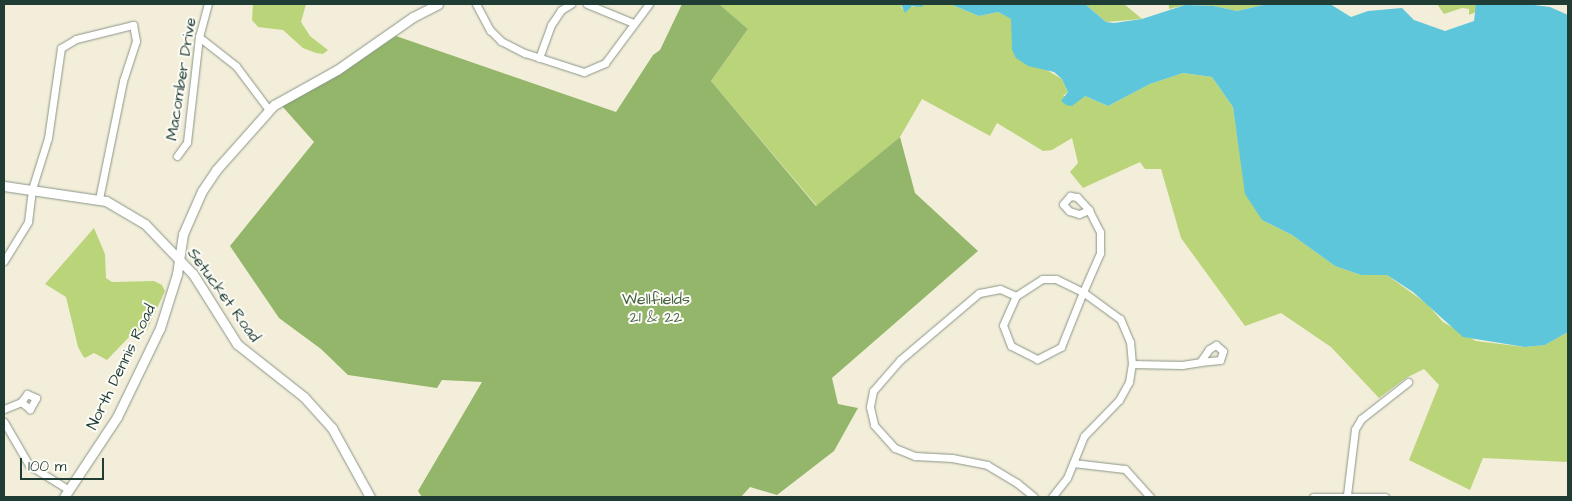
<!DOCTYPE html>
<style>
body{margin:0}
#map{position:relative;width:1572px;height:501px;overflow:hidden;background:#f3eeda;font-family:"Architects Daughter",sans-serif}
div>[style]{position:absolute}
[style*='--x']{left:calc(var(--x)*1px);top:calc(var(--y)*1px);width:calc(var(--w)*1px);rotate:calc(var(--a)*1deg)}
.green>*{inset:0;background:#bad47a}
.forest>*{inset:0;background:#93b66a}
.water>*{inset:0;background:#5ec6db}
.roads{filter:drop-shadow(0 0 1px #899687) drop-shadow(0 0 1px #899687)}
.minor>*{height:7px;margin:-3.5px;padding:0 3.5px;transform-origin:3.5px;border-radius:3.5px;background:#fff}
.major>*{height:9px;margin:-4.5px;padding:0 4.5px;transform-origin:4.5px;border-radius:4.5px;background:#fff}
span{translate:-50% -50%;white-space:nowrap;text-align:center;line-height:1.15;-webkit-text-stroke:4px #fdfcf7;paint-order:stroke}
.street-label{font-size:16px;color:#1f3d34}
.park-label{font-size:16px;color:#466346}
.frame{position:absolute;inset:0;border:5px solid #1f3d34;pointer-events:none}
.scale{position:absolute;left:20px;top:458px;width:84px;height:22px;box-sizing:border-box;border:2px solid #1f3d34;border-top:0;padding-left:6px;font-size:15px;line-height:18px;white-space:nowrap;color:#1f3d34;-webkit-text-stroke:4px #fdfcf7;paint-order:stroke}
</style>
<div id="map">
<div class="green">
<i style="clip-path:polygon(253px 4px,306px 4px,301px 22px,310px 36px,328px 50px,323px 54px,316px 53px,303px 48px,283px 30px,258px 27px,252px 20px)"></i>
<i style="clip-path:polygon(719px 4px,901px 4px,902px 9px,924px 4px,950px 4px,979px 16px,998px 12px,1012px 19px,1012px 50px,1062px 79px,1068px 92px,1063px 96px,1085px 96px,1108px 106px,1150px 84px,1183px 73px,1212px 77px,1233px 107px,1243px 174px,1262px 220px,1292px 235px,1335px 266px,1361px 275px,1387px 275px,1427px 304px,1443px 322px,1476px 341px,1525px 347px,1545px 345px,1568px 332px,1568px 462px,1483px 458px,1470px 490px,1409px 460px,1439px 385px,1424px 369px,1406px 378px,1379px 398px,1331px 347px,1281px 313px,1245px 326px,1181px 238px,1161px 169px,1145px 169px,1140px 162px,1083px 188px,1070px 172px,1078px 163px,1072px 138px,1052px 150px,1043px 151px,997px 123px,990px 136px,922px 99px,900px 137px,817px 206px,711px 81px,748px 29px)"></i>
<i style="clip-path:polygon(1085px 4px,1124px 4px,1142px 19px,1106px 22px)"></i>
<i style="clip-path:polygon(1169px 4px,1267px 4px,1237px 11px,1214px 6px,1185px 5px,1169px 9px)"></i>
<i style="clip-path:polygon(1437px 4px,1476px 4px,1476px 12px,1469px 15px,1469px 9px,1462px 8px,1444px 14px)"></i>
<i style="clip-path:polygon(94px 228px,105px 254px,106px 278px,112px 282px,154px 281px,162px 285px,165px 291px,147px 330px,130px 336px,107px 360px,94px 353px,85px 358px,83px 356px,78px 347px,66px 297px,45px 284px)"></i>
</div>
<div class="forest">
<i style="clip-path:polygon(682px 4px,719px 4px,748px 29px,711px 81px,816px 206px,900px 137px,915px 193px,978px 251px,832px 378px,838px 404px,858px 408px,834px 451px,777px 495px,750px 487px,741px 497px,422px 497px,418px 491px,482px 382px,442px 380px,437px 388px,348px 375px,321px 349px,279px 318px,230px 246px,314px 142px,282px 106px,342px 73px,396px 36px,616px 112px,653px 55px,660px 50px)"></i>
</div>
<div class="water">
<i style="clip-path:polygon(901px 4px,924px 4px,922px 7px,912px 6px,905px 13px)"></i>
<i style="clip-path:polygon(950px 4px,1085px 4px,1106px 22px,1114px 23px,1142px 19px,1185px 5px,1214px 6px,1237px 11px,1267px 4px,1330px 4px,1351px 17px,1368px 11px,1402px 8px,1414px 20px,1445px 31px,1474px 21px,1476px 4px,1526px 4px,1550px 7px,1568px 15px,1568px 332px,1545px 345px,1525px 347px,1463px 337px,1413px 292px,1387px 275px,1361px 275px,1335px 266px,1292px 235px,1262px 220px,1245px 194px,1233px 107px,1212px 77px,1183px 73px,1150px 84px,1108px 106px,1085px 96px,1072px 106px,1066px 105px,1061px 101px,1068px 92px,1062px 79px,1054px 72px,1028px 66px,1016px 58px,1012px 50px,1011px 19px,998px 12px,979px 16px)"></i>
</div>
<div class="roads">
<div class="minor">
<i style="--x:476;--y:4;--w:30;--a:62"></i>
<i style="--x:490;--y:30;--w:16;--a:45"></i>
<i style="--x:501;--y:41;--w:27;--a:27"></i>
<i style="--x:525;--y:53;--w:62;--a:17.9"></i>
<i style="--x:584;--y:72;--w:23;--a:-23"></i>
<i style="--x:605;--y:63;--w:74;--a:-53.3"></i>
<i style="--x:587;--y:4;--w:50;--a:22.4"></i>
<i style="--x:199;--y:37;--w:47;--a:38.1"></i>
<i style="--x:236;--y:66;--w:55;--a:53.1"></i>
<i style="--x:539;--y:58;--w:35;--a:-70"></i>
<i style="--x:551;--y:25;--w:18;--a:-56"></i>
<i style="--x:561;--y:10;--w:12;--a:-31"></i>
<i style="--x:177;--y:156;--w:17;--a:-54"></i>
<i style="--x:187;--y:142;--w:106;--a:-83.5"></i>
<i style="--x:199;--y:37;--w:34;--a:-75"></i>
<i style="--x:1070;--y:196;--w:7;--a:8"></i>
<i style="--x:1077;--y:197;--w:18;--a:47"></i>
<i style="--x:1089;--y:210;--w:11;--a:158"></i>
<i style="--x:1079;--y:214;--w:10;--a:-163"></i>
<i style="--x:1069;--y:211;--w:9;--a:-131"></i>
<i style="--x:1063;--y:204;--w:11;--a:-49"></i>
<i style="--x:4;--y:261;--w:46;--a:-58.4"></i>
<i style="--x:28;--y:222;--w:33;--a:-83"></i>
<i style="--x:32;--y:189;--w:53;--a:-72.6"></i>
<i style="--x:48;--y:138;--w:91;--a:-81.8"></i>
<i style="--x:61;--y:48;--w:17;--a:-31"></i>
<i style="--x:76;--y:39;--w:59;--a:-13.8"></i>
<i style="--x:133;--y:25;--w:16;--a:79"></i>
<i style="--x:136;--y:41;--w:42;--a:108"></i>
<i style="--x:123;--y:81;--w:120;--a:101.5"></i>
<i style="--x:1042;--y:279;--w:14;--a:0"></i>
<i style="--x:1056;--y:279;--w:30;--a:26"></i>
<i style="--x:1083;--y:292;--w:59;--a:111.8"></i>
<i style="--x:1061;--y:347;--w:27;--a:153"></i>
<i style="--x:1037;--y:359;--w:29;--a:-153"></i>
<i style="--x:1011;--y:346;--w:22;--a:-111"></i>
<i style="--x:1003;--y:325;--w:32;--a:-66"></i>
<i style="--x:1016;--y:296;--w:31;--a:-33"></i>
<i style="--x:1016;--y:296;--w:17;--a:-156"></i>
<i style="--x:1000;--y:289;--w:21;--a:169"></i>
<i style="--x:979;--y:293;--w:104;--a:139.7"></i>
<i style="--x:900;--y:360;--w:41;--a:131.1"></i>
<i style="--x:873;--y:391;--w:16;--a:101"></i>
<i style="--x:870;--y:407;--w:18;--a:77"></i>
<i style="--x:874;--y:425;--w:31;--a:48"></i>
<i style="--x:895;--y:448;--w:22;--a:22"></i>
<i style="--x:915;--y:456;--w:37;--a:3"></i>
<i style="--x:952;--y:458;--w:36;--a:11"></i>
<i style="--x:987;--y:465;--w:35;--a:31"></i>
<i style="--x:1017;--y:483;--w:22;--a:39"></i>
<i style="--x:1132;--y:364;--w:50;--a:1.1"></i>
<i style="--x:1182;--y:365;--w:18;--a:-9"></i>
<i style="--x:1200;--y:362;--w:16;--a:-55"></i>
<i style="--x:1209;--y:349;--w:8;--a:-30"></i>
<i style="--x:1216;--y:345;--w:9;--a:41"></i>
<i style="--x:1223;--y:351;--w:9;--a:108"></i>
<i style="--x:1220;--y:360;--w:20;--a:174"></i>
<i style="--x:4;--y:409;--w:18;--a:-22"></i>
<i style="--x:21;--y:402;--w:10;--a:-53"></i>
<i style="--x:27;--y:394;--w:10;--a:24"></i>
<i style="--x:36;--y:398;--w:13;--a:119"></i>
<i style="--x:30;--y:409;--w:11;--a:-142"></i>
<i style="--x:4;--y:422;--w:50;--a:59.8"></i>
<i style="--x:29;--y:465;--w:47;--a:32"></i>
<i style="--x:1073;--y:463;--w:52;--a:6.6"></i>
<i style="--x:1125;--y:469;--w:38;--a:48"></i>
<i style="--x:1347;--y:495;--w:66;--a:-83.1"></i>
<i style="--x:1355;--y:429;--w:12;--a:-59"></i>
<i style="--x:1361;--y:419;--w:60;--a:-38.2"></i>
<i style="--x:1052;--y:497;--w:24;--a:-52"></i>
<i style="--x:1067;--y:478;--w:45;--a:-68"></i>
<i style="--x:1084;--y:436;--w:50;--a:-45.8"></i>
<i style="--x:1119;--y:400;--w:21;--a:-61"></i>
<i style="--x:1129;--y:382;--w:18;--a:-81"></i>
<i style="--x:1132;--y:364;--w:22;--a:-95"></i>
<i style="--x:1130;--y:342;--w:25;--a:-113"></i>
<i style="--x:1120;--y:319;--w:46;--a:-143.9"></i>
<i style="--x:1083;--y:292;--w:43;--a:-66.4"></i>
<i style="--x:1100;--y:253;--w:21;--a:-90"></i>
<i style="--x:1100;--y:232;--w:25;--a:-117"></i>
<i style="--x:1313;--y:497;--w:72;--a:0"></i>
</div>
<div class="major">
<i style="--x:4;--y:186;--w:103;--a:8.4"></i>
<i style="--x:106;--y:201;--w:45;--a:30.5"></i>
<i style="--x:145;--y:224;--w:69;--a:46.2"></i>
<i style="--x:193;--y:274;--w:83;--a:57.8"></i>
<i style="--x:237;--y:344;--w:85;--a:38.3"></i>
<i style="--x:304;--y:397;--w:42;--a:47.9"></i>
<i style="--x:332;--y:428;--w:79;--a:61.2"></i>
<i style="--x:64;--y:497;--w:96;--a:-56.5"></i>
<i style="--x:117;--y:417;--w:99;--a:-64.2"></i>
<i style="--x:160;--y:328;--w:57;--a:-72.5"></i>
<i style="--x:177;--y:274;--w:40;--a:-81.5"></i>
<i style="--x:183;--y:234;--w:47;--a:-66.2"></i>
<i style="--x:202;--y:191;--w:25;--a:-56"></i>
<i style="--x:216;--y:170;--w:87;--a:-48.3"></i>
<i style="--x:274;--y:105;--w:72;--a:-29.1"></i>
<i style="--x:337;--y:70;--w:93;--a:-34.9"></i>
<i style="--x:413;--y:17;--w:28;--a:-27"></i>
</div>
</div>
<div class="street-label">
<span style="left:181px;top:79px;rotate:-81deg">Macomber Drive</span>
<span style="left:224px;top:295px;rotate:54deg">Setucket Road</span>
<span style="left:121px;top:367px;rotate:-64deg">North Dennis Road</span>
</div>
<div class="park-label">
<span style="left:656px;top:308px">Wellfields<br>21 &amp; 22</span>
</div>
<div class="frame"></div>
<div class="scale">100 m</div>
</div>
